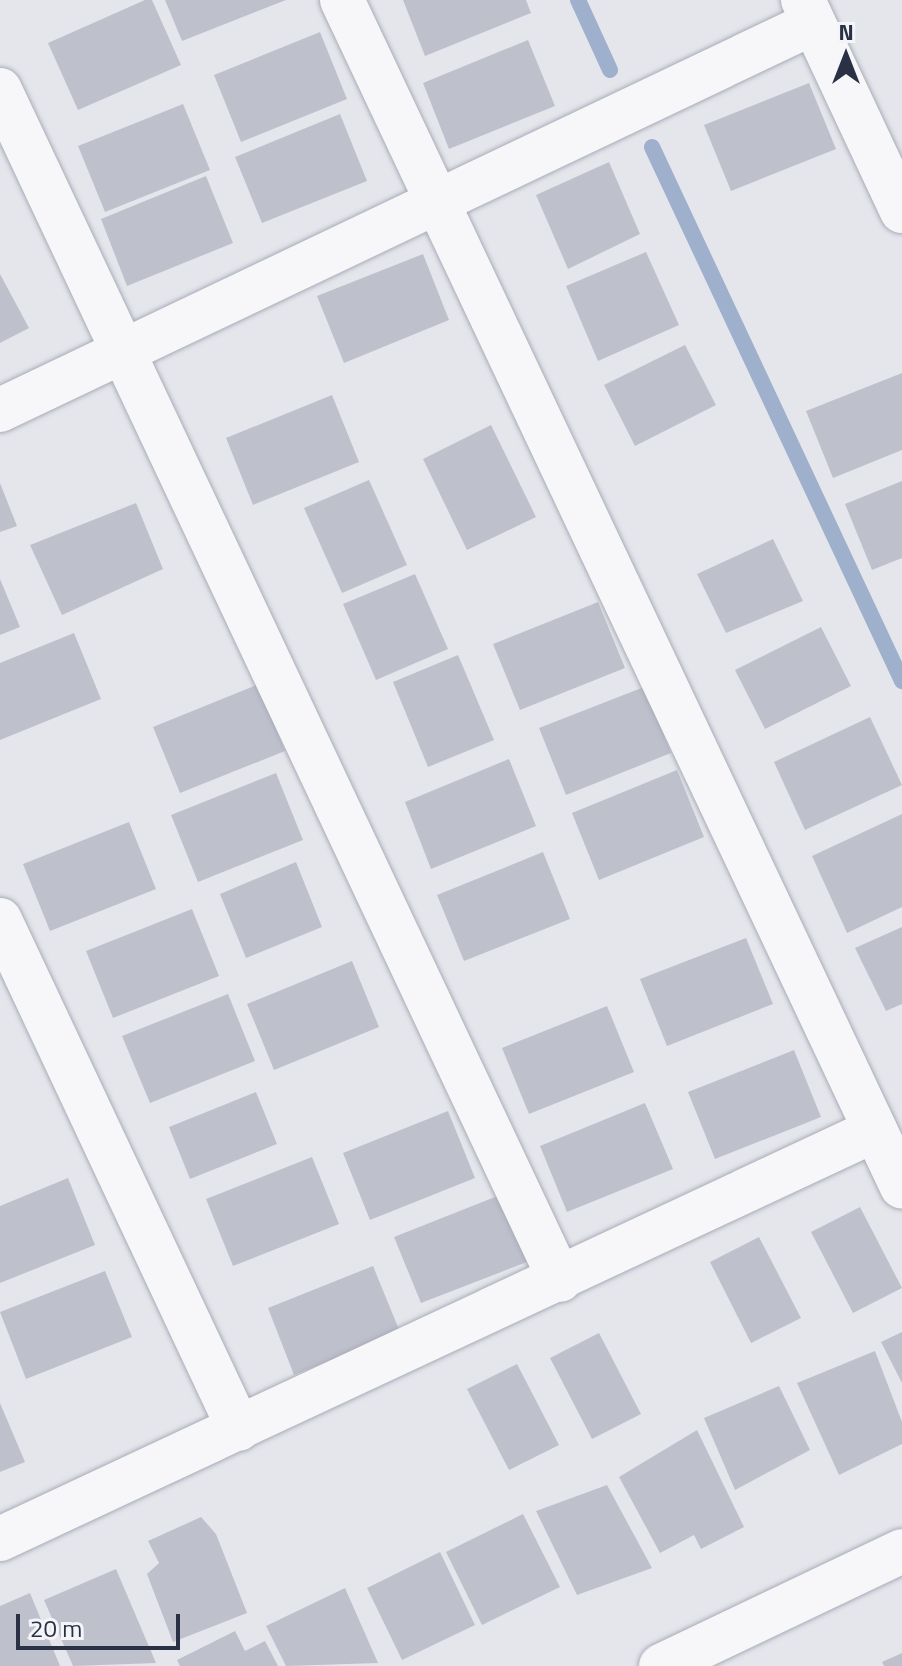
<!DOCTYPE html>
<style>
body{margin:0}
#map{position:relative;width:902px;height:1666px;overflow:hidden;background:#e4e6ec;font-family:"Titillium Web",sans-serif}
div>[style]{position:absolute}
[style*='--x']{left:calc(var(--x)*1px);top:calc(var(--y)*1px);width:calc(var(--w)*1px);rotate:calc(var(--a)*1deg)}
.stream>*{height:16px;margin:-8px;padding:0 8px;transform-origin:8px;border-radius:8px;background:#9fb0cc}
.building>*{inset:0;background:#bec1cc}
.roads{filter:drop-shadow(0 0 2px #a9acb7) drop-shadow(0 0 2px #a9acb7)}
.minor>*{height:44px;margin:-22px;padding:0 22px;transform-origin:22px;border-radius:22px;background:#f7f7fa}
.tertiary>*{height:44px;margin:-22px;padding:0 22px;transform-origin:22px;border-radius:22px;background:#f7f7fa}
span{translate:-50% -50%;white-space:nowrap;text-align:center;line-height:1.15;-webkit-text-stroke:6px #f4f5f9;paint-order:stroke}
.north{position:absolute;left:806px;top:16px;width:80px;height:80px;-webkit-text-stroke:6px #f4f5f9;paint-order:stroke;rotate:0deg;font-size:22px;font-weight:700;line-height:32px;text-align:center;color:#2b3145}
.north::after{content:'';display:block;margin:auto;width:28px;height:36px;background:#2b3145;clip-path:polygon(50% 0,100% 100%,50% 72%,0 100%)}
.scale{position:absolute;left:16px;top:1614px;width:164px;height:36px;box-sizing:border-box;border:4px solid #2b3145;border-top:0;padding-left:10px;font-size:24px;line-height:28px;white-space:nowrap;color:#2b3145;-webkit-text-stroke:6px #f4f5f9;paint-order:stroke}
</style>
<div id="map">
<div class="stream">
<i style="--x:578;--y:0;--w:77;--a:65.4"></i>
<i style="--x:652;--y:147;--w:590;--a:64.91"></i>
</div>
<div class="building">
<i style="clip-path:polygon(145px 0,152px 0,181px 65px,78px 110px,48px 43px)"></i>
<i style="clip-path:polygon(165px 0,286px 0,182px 41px)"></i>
<i style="clip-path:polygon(403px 0,526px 0,531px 13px,425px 56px)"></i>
<i style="clip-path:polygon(320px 32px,347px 99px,241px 142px,214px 75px)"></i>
<i style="clip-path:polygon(528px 40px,555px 106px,449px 149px,423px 83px)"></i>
<i style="clip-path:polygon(809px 83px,836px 149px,731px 191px,704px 125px)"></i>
<i style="clip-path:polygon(183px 104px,210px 170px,105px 212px,78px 146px)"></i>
<i style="clip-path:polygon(340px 114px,367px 181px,262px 223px,235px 157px)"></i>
<i style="clip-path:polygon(609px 162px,640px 234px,568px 269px,536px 195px)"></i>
<i style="clip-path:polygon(206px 176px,233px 243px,127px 286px,101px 219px)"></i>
<i style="clip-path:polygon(646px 252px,679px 325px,598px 361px,566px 286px)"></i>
<i style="clip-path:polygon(423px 254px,449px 320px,344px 363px,317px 296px)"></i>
<i style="clip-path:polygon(0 274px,29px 328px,0 343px)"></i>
<i style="clip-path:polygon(685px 345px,716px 405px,635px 446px,604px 385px)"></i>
<i style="clip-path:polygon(902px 373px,902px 450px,833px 478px,806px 411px)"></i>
<i style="clip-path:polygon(332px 395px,359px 462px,253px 505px,226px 438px)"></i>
<i style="clip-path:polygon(491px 425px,536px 517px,467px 550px,423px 459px)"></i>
<i style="clip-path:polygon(369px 480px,407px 565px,342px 593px,304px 508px)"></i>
<i style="clip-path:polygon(902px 481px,902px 558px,872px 570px,845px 504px)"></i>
<i style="clip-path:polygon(0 483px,17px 526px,0 532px)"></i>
<i style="clip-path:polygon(136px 503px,163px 569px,62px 615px,30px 545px)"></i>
<i style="clip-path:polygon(773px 539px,803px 601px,726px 633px,697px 574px)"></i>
<i style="clip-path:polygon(415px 574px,448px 649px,376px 680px,343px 604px)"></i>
<i style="clip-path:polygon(0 579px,20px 627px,0 635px)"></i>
<i style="clip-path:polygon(598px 602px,625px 668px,520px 710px,493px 644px)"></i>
<i style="clip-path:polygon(821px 627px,851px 686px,765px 729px,735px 670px)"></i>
<i style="clip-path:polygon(74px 633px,101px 699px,0 740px,0 663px)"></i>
<i style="clip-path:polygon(458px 655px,494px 740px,428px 767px,393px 682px)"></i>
<i style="clip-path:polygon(259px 684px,285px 751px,180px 793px,153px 727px)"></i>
<i style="clip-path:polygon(644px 687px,671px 753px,566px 795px,539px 728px)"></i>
<i style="clip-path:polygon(870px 717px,902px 785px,805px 830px,774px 762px)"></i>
<i style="clip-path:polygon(509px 759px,536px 826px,431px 869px,405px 802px)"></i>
<i style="clip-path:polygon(677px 770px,704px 837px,599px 880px,572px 813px)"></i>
<i style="clip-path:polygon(276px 773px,303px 840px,198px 882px,171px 815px)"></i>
<i style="clip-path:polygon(902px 814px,902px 907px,847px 933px,812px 856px)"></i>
<i style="clip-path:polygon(129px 822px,156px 889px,50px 931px,23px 864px)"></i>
<i style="clip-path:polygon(543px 852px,570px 919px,464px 961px,437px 895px)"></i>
<i style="clip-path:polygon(296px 862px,322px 927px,246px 958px,220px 894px)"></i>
<i style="clip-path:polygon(192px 909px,219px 976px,113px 1018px,86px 951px)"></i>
<i style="clip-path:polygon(902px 927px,902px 1004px,886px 1011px,855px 948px)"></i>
<i style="clip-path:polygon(746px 938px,773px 1004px,667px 1046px,640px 979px)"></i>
<i style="clip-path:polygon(352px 961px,379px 1027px,274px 1070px,247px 1004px)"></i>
<i style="clip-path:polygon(228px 994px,255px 1061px,150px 1103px,122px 1036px)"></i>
<i style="clip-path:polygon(607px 1006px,634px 1072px,529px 1114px,502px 1048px)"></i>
<i style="clip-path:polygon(794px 1050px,821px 1117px,715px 1159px,688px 1092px)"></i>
<i style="clip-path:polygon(256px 1092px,277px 1144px,190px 1179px,169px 1127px)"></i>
<i style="clip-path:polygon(645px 1103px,673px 1169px,567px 1212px,540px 1146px)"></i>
<i style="clip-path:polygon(448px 1111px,475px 1178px,370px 1220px,343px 1153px)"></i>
<i style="clip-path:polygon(312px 1157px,339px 1224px,233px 1266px,206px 1199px)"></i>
<i style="clip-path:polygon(68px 1178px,95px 1245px,0 1283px,0 1206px)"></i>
<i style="clip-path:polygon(500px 1195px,527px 1262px,421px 1303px,394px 1237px)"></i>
<i style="clip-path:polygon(860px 1207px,902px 1288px,853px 1313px,811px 1232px)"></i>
<i style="clip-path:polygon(759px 1237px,801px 1318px,751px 1343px,710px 1262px)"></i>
<i style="clip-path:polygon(373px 1266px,400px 1332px,294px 1375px,268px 1308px)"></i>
<i style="clip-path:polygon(105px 1271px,132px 1337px,26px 1379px,0 1312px)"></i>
<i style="clip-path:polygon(902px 1332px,902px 1383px,881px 1342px)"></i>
<i style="clip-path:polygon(599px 1333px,641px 1414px,592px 1439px,550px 1358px)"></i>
<i style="clip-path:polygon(875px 1351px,902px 1422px,902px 1444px,839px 1475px,797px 1383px)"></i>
<i style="clip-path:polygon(517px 1364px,559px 1445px,509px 1470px,467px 1389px)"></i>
<i style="clip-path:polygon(779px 1386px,810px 1450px,735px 1490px,704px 1418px)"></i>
<i style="clip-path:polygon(0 1403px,25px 1462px,0 1472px)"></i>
<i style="clip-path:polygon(697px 1430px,744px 1527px,701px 1549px,694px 1535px,660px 1553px,619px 1477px)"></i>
<i style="clip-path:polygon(607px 1485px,652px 1568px,577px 1595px,536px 1511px)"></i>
<i style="clip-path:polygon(523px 1514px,560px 1587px,482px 1625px,446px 1552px)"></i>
<i style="clip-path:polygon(201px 1517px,216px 1534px,247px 1613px,173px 1642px,147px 1574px,159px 1563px,148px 1541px)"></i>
<i style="clip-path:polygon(440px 1552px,475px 1625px,402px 1660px,367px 1588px)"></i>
<i style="clip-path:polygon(116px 1569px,156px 1663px,73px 1666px,44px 1600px)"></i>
<i style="clip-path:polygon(345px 1588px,378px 1663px,286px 1666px,266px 1626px)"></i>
<i style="clip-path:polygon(30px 1593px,60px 1666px,0 1666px,0 1606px)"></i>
<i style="clip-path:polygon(235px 1631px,245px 1651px,265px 1641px,278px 1666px,180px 1666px,177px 1660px)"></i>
<i style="clip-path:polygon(902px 1653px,902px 1666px,884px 1666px,882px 1662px)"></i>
</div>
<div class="roads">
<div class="minor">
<i style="--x:342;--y:0;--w:1312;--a:64.74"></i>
<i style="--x:0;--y:90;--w:1315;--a:64.8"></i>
<i style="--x:0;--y:410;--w:900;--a:-25.46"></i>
<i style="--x:0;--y:920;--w:562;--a:64.85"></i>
<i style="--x:0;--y:1539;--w:966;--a:-25.05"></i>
</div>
<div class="tertiary">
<i style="--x:803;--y:0;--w:233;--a:64.9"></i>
<i style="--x:661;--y:1666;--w:267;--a:-25.5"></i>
</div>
</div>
<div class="north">N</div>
<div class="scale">20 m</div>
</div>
